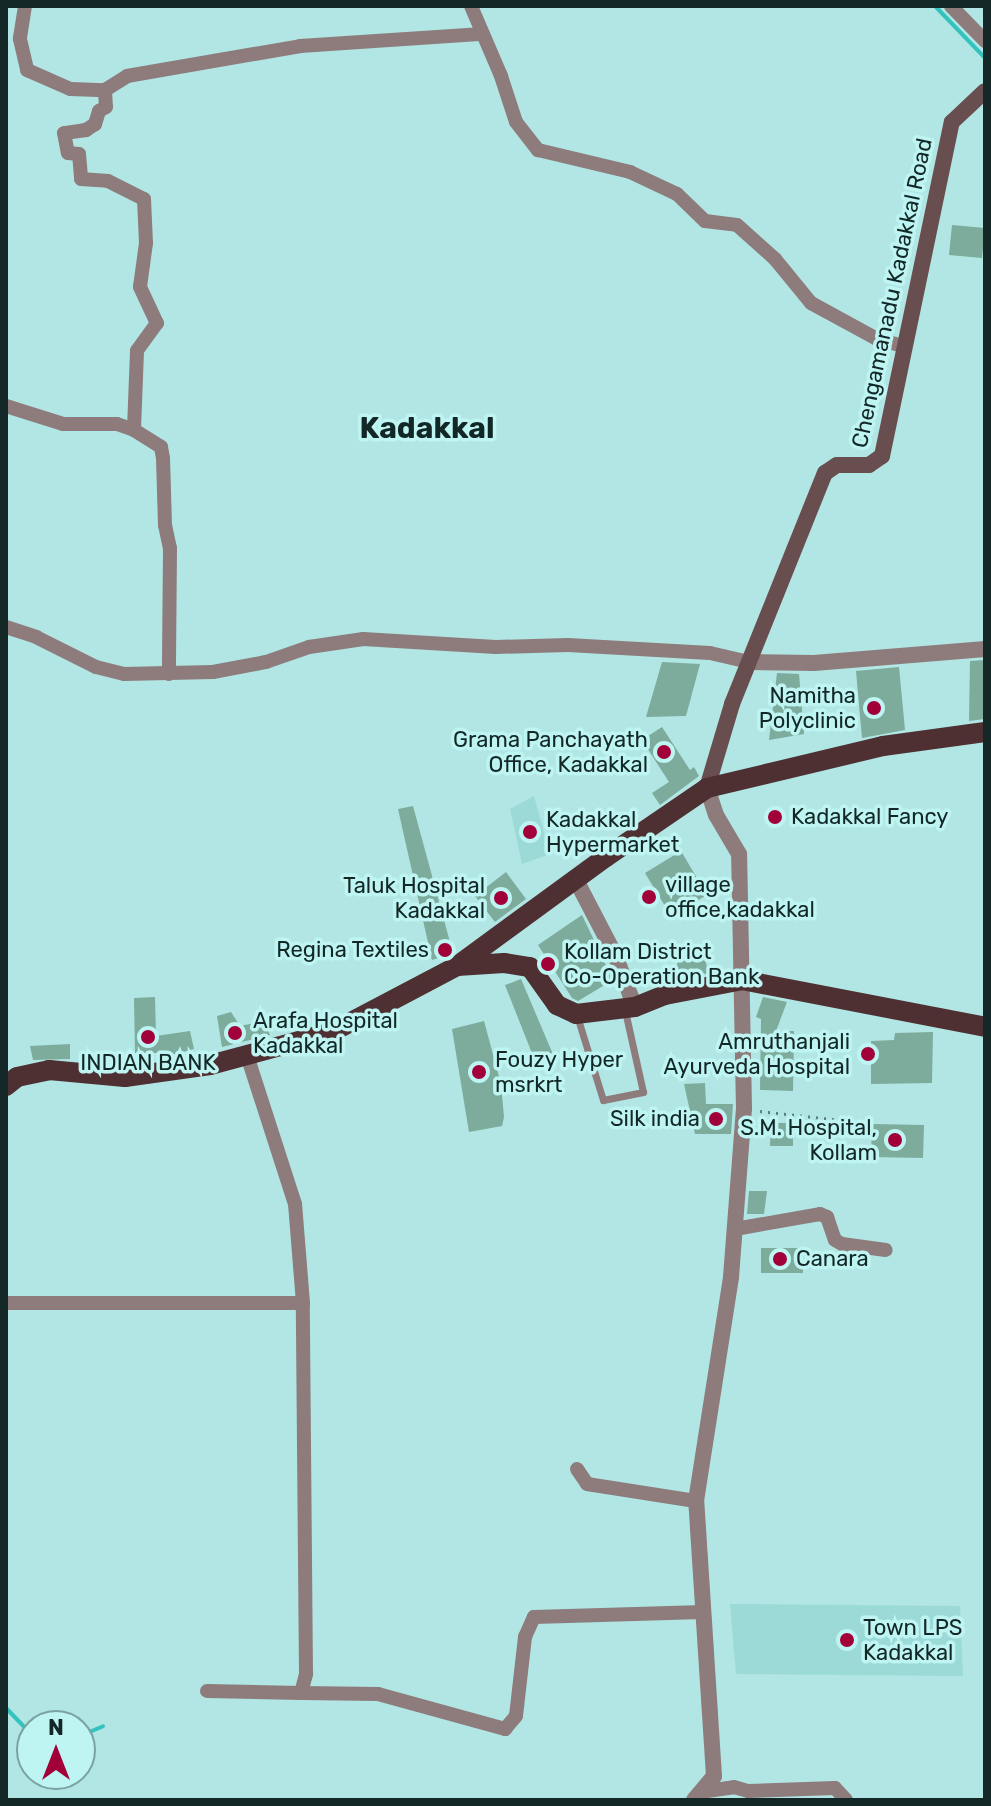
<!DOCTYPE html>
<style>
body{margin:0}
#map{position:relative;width:991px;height:1806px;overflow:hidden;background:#b1e6e4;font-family:Rubik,sans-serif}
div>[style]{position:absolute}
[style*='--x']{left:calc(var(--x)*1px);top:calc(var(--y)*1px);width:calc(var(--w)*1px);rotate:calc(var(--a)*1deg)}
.built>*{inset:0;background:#9cdad7}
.stream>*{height:4px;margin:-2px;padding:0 2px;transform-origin:2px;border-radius:2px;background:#34c2be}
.building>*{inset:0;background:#7dab9c}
.path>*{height:3px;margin-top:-1.5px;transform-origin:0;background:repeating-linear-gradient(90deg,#5b7f7d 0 2px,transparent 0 8px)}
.service>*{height:7px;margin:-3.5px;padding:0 3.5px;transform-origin:3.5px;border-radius:3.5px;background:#8e7b7c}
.minor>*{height:14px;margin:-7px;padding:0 7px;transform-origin:7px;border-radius:7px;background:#8e7b7c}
.tertiary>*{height:16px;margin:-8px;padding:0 8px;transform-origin:8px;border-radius:8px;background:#8e7b7c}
.secondary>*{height:16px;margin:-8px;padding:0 8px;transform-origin:8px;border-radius:8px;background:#694e50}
.primary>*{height:20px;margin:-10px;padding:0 10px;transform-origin:10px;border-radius:10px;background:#4e2f32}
.dots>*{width:22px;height:22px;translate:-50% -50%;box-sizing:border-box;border:4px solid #bef4f1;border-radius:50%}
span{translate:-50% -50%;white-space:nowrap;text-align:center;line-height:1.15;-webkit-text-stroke:7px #bef4f1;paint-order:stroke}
.street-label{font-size:22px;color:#122726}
.poi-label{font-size:22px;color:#122726}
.right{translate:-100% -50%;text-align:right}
.left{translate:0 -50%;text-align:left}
.district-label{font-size:30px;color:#122726;font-weight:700}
.frame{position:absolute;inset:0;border:8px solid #122726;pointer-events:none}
.north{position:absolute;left:16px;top:1710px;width:80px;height:80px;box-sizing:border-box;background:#bef4f1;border:2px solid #79a2a0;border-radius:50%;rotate:0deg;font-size:22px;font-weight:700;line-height:32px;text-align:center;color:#122726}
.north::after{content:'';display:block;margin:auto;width:28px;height:36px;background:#a10039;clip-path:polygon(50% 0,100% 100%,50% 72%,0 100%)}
</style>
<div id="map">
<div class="built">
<i style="clip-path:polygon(534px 796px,550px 854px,522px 864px,510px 809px)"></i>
<i style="clip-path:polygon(730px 1604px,960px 1606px,963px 1676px,736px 1674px)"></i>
</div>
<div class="stream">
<i style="--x:935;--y:6;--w:72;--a:46.1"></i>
<i style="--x:6;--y:1708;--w:37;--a:46"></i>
<i style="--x:80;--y:1736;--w:25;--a:-23"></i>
</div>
<div class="building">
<i style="clip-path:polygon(952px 225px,985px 228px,982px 258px,949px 255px)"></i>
<i style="clip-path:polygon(985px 660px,985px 719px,969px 721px,970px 661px)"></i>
<i style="clip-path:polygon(662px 662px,700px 664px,686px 716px,646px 717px)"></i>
<i style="clip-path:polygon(899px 667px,905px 730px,862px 738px,856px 671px)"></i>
<i style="clip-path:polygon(777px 673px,799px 674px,804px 734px,769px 740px)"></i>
<i style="clip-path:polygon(662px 727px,690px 770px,694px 767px,699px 776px,660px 805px,652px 793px,669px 782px,642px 740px)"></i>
<i style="clip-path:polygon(413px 806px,453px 953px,432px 960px,398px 809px)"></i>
<i style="clip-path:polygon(681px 851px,707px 895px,671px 916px,645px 873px)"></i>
<i style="clip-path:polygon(506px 872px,526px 899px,495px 922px,475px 896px)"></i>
<i style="clip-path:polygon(582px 915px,613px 980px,578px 1001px,572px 998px,538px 945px)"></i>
<i style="clip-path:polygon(704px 957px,709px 973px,675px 980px,678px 959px)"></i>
<i style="clip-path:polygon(521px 979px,555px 1059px,537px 1066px,505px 985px)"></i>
<i style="clip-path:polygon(155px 997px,156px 1036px,190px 1031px,194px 1049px,160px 1058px,160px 1053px,135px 1053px,134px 998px)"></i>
<i style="clip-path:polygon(763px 997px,787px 1002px,776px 1031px,794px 1031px,793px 1091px,760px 1090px,761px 1019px,756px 1017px)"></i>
<i style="clip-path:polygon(231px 1012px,240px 1026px,264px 1021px,270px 1035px,222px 1047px,217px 1016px)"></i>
<i style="clip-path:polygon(484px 1021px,501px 1084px,504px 1117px,502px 1126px,469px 1132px,452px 1029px)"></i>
<i style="clip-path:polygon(933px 1032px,932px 1083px,871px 1084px,871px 1041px,894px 1040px,895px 1033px)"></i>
<i style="clip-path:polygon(70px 1044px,70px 1059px,33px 1060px,30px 1046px)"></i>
<i style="clip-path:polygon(705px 1083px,706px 1104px,733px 1104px,731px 1134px,695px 1134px,684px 1084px)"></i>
<i style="clip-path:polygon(771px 1123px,793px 1123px,793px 1146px,770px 1146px)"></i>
<i style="clip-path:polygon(872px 1124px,924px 1125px,923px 1158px,871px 1157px)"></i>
<i style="clip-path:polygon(749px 1191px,767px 1191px,764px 1214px,747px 1214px)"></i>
<i style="clip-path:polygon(761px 1248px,803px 1248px,803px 1273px,761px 1273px)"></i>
</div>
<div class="path">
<i style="--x:760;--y:1111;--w:99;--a:6.4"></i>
</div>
<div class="service">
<i style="--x:577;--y:1016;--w:88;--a:72.8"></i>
<i style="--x:603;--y:1100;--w:41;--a:-11.3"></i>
<i style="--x:643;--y:1092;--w:83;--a:-102.5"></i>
</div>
<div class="minor">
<i style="--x:25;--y:6;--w:33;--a:99"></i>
<i style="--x:20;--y:39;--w:32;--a:77"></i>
<i style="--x:27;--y:70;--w:47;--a:23.8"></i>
<i style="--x:70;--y:89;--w:35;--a:2"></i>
<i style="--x:105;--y:90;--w:17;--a:87"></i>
<i style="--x:106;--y:107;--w:8;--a:150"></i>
<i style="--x:99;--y:111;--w:14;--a:107"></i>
<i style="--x:95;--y:124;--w:11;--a:146"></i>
<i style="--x:86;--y:130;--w:22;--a:172"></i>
<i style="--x:64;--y:133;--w:20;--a:79"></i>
<i style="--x:68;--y:153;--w:11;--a:5"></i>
<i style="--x:79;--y:154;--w:25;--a:85"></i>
<i style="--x:81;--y:179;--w:27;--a:4"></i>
<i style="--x:108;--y:181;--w:40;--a:26.6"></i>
<i style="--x:144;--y:199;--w:44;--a:87.4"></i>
<i style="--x:146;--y:243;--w:44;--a:97.8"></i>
<i style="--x:140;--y:287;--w:40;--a:65"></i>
<i style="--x:157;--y:323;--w:34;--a:126"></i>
<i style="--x:137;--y:351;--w:79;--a:92.2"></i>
<i style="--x:134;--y:430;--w:32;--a:32"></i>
<i style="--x:161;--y:447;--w:11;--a:80"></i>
<i style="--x:163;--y:458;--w:67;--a:88.3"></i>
<i style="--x:165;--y:525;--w:24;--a:78"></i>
<i style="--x:170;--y:548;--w:126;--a:90.5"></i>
<i style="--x:471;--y:6;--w:76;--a:66.8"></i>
<i style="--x:501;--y:76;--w:48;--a:71.9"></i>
<i style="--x:516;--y:122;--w:36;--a:52"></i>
<i style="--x:538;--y:150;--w:95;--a:13.4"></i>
<i style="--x:630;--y:172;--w:52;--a:25.1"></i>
<i style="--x:677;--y:194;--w:39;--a:44"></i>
<i style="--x:705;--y:221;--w:32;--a:7"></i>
<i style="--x:737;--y:225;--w:51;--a:41.8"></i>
<i style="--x:775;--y:259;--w:57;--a:50.7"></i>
<i style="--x:811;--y:303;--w:75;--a:28.6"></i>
<i style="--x:877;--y:339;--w:27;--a:15"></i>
<i style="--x:951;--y:6;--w:49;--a:45.8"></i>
<i style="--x:105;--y:90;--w:26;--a:-32"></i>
<i style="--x:127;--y:76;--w:176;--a:-9.8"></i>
<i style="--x:300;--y:46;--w:183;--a:-3.8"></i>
<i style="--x:6;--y:406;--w:60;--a:17.5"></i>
<i style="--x:63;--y:424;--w:54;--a:0"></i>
<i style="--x:117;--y:424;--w:18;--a:19"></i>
<i style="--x:6;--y:627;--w:32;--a:18"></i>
<i style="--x:36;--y:637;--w:67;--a:26.6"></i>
<i style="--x:96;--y:667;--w:29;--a:14"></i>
<i style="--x:124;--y:674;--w:89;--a:-1.3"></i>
<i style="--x:213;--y:672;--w:54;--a:-10.7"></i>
<i style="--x:266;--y:662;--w:46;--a:-19.2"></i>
<i style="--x:309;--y:647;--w:55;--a:-8.4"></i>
<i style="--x:363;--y:639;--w:133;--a:3.4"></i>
<i style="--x:496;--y:647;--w:72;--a:-1.6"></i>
<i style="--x:568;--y:645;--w:142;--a:3.2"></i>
<i style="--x:710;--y:653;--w:40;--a:13"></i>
<i style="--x:735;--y:1229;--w:86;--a:-10"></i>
<i style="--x:820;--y:1214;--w:8;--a:23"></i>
<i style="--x:827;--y:1217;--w:24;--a:71"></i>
<i style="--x:835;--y:1240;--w:8;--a:30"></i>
<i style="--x:842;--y:1244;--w:44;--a:7.8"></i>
<i style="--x:6;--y:1303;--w:297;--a:0"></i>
<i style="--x:577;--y:1469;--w:18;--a:56"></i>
<i style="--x:587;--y:1484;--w:110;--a:8.9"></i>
<i style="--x:207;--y:1691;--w:94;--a:1.2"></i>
<i style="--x:301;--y:1693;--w:20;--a:-75"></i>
<i style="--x:306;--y:1674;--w:371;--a:-90.5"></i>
<i style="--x:303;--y:1303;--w:99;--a:-94.6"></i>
<i style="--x:295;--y:1204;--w:157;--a:-107.9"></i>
<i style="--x:301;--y:1693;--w:77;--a:0.7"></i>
<i style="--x:378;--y:1694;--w:132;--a:15.4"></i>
<i style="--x:505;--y:1729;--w:17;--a:-50"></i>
<i style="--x:516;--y:1716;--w:80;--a:-83.5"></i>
<i style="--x:525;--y:1637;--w:22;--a:-66"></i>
<i style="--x:534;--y:1617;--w:169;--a:-1.7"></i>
<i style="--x:700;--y:1792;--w:34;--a:-8"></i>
<i style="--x:734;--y:1787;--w:15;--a:16"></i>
<i style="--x:748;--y:1791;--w:87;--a:-2"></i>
<i style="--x:835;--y:1788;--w:16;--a:47"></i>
</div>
<div class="tertiary">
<i style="--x:749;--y:662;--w:65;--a:0.9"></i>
<i style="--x:814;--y:663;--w:172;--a:-4.7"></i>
<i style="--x:576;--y:880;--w:85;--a:62.5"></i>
<i style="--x:615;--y:955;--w:56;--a:69"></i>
<i style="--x:694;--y:1800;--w:31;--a:-50"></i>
<i style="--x:714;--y:1776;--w:276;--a:-93.7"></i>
<i style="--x:696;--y:1501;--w:227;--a:-81.1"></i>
<i style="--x:731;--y:1277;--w:169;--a:-85.6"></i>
<i style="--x:744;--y:1109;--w:255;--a:-91.1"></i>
<i style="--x:739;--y:854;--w:45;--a:-120.5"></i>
<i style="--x:716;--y:815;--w:28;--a:-108"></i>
</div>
<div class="secondary">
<i style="--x:707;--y:788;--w:88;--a:-73.4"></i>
<i style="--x:732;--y:704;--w:249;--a:-68.1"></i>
<i style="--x:825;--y:473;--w:14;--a:-34"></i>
<i style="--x:837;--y:465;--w:32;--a:0"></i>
<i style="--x:869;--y:465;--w:16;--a:-35"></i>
<i style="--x:882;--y:456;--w:341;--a:-78.2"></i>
<i style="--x:952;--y:122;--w:45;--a:-43.2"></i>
</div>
<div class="primary">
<i style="--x:457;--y:966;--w:47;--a:-3.7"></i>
<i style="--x:504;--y:963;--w:26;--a:9"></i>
<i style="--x:530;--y:967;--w:47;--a:54.6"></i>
<i style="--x:557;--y:1005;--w:21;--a:25"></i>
<i style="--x:576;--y:1014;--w:59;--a:-6.8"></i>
<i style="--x:635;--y:1007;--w:32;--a:-22"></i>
<i style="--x:665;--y:995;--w:78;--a:-11"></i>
<i style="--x:742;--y:980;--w:248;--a:10.9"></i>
<i style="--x:6;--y:1086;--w:14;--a:-39"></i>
<i style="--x:17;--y:1077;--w:33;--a:-12"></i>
<i style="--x:49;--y:1070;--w:76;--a:5.3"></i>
<i style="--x:125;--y:1077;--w:86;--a:-8"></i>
<i style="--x:210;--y:1065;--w:126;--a:-15.1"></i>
<i style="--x:332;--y:1032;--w:141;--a:-27.8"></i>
<i style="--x:457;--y:966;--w:185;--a:-36.2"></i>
<i style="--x:606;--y:857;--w:122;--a:-34.3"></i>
<i style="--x:707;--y:788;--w:181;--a:-13.4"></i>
<i style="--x:883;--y:746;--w:103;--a:-7.8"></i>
</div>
<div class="dots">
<i style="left:874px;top:708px;background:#a10039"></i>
<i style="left:664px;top:752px;background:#a10039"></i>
<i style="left:775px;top:817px;background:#a10039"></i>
<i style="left:530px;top:832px;background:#a10039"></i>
<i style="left:649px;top:897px;background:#a10039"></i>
<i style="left:501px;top:898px;background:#a10039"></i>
<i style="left:445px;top:950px;background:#a10039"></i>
<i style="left:548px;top:964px;background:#a10039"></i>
<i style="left:235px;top:1033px;background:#a10039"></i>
<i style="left:148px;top:1037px;background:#a10039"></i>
<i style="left:868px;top:1054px;background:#a10039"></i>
<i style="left:479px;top:1072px;background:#a10039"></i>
<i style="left:716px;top:1119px;background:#a10039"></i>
<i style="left:895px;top:1140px;background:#a10039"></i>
<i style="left:780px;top:1259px;background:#a10039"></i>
<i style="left:847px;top:1640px;background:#a10039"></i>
</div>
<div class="street-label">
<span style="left:892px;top:293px;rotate:-78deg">Chengamanadu Kadakkal Road</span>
</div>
<div class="poi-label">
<span class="right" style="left:856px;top:708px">Namitha<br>Polyclinic</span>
<span class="right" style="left:648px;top:752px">Grama Panchayath<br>Office, Kadakkal</span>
<span class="left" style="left:791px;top:817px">Kadakkal Fancy</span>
<span class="left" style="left:546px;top:832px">Kadakkal<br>Hypermarket</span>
<span class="left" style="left:665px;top:897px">village<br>office,kadakkal</span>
<span class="right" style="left:485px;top:898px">Taluk Hospital<br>Kadakkal</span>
<span class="right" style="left:429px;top:950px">Regina Textiles</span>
<span class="left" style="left:564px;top:964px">Kollam District<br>Co-Operation Bank</span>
<span class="left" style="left:253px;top:1033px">Arafa Hospital<br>Kadakkal</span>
<span class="right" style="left:850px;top:1054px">Amruthanjali<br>Ayurveda Hospital</span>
<span class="left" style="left:495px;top:1072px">Fouzy Hyper<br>msrkrt</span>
<span style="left:148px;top:1063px">INDIAN BANK</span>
<span class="right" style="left:700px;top:1119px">Silk india</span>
<span class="right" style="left:877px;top:1140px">S.M. Hospital,<br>Kollam</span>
<span class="left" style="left:796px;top:1259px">Canara</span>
<span class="left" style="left:863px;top:1640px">Town LPS<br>Kadakkal</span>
</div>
<div class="district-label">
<span style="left:427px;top:428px">Kadakkal</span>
</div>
<div class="frame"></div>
<div class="north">N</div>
</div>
